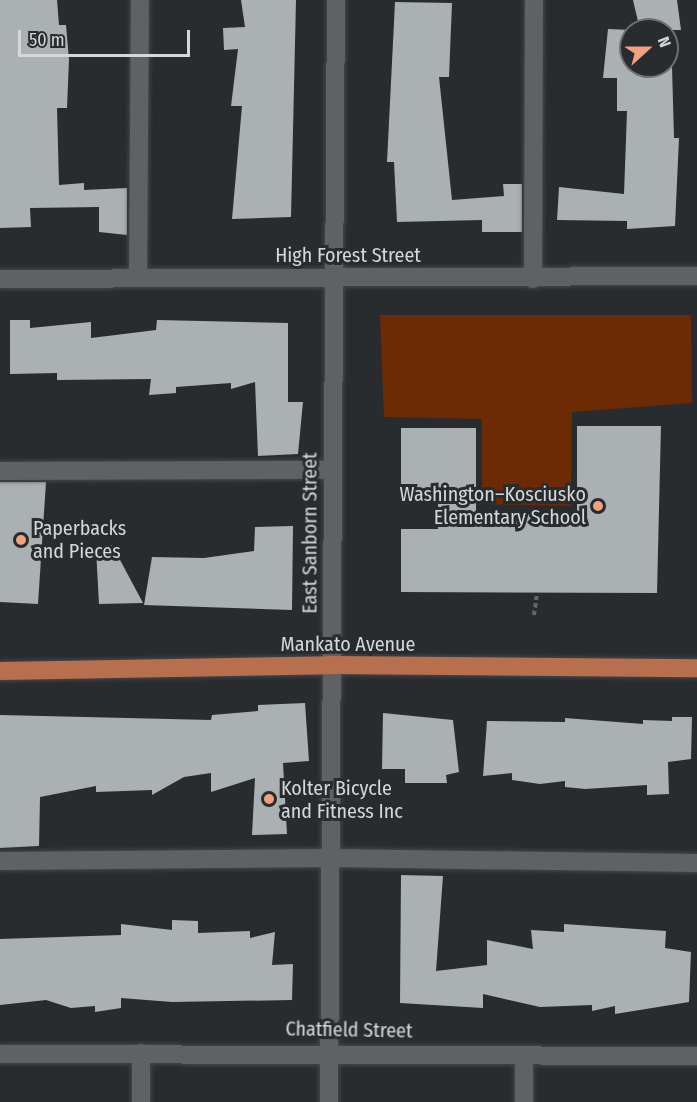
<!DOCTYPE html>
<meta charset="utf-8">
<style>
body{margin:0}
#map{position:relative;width:697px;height:1102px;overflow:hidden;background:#292c2f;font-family:"Fira Sans Condensed",sans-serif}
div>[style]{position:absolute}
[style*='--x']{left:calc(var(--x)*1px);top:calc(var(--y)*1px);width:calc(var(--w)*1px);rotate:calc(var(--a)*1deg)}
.green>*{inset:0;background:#6c2a05}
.building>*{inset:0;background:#abb0b3}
.path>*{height:4px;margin-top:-2px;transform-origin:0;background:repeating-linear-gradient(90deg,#636668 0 4.5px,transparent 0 7.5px)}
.roads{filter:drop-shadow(0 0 2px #454749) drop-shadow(0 0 2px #454749)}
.minor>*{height:18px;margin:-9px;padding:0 9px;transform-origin:9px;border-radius:9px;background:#5f6265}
.major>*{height:18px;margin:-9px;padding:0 9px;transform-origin:9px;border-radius:9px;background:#b86f4d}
.dots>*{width:16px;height:16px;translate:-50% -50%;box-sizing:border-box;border:3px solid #292c2f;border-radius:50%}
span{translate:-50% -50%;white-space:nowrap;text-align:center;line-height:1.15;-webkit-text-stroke:6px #292c2f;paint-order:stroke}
.street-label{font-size:20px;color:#d5d7d9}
.poi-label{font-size:20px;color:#d5d7d9}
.right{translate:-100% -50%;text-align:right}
.left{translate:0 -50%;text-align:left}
.north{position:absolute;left:619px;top:18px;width:60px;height:60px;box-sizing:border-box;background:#292c2f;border:2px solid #6e7073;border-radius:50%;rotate:69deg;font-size:16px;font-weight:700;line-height:24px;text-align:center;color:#d5d7d9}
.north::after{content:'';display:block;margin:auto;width:21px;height:27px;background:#f2a17e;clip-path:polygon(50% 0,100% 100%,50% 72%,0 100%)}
.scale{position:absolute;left:18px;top:30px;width:172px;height:27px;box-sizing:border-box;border:3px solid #d5d7d9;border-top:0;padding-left:8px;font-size:18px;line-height:21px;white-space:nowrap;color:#d5d7d9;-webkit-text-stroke:4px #292c2f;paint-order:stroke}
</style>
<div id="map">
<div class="green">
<i style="clip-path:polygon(380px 315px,691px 315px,692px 403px,572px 412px,571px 506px,482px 504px,482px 419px,384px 417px)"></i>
</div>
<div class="building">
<i style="clip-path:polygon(0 0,57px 0,59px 25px,66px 25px,69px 60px,67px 108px,57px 108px,59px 185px,84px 183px,84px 190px,127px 188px,127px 235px,99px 232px,99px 207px,30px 208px,31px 227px,0 228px)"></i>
<i style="clip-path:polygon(241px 0,296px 0,291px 217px,232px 219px,242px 106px,231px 106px,238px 49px,224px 50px,223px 28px,245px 27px)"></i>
<i style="clip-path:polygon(633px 0,677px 0,681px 30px,640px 30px)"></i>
<i style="clip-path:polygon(395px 2px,452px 3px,449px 77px,439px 77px,452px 200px,504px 196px,503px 184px,522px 184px,522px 232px,482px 232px,482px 220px,397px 222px,394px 162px,387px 162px)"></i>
<i style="clip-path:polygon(608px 29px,631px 30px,631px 66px,672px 66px,674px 138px,679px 138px,675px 226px,627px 229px,627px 221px,557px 220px,559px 187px,624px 194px,627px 111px,617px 111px,617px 78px,603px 78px)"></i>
<i style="clip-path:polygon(10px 320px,30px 320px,30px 328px,91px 322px,91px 338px,156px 330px,157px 320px,288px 323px,288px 402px,303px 402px,298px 454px,258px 456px,255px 382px,231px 389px,231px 383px,176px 387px,176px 393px,149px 395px,151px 379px,57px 380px,57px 373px,10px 374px)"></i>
<i style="clip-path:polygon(577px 426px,661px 426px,657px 593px,401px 592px,401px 529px,438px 529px,438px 495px,401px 495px,401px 428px,476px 428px,476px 514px,577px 514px)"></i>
<i style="clip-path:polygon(0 482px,46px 482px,38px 604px,0 602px)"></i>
<i style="clip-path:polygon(293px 526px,292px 610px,144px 605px,152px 557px,204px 558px,254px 551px,255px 527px)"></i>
<i style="clip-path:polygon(112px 545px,143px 603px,99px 604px,96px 549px)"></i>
<i style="clip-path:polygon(305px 703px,309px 761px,283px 763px,287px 834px,252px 835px,255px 778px,211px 792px,211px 773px,184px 777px,152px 795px,152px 790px,96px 792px,96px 786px,40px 797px,39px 846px,0 848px,0 715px,211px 720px,212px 715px,258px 711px,258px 705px)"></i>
<i style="clip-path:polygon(383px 713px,453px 720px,459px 772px,446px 775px,447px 783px,405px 783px,405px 769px,382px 769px)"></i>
<i style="clip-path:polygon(672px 717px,692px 717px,691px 759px,668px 762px,669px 794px,647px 795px,647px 785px,585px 789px,565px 787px,565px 781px,540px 784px,512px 780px,512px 773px,483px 776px,487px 721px,565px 722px,565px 718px,643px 724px,643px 720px,672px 721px)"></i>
<i style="clip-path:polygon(401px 875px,443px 876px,436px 971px,487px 965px,487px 940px,533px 949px,531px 930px,564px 932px,564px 924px,666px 931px,665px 948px,691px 952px,689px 1002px,615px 1014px,615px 1006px,592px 1011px,592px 1005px,540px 1007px,483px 994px,483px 1008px,400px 1003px)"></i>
<i style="clip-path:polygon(172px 920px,198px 921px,198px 933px,250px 931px,250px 938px,275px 932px,272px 965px,293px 964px,292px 1000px,172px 1002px,121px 998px,121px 1008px,95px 1012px,95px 1006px,71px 1008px,46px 1000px,0 1005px,0 939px,121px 935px,121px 924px,172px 930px)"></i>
</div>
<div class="path">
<i style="--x:534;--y:615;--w:22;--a:-82"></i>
</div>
<div class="roads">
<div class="minor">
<i style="--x:138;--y:278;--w:278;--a:-89.6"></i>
<i style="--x:0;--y:279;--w:697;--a:-0.25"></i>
<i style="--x:533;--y:279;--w:279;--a:-89.8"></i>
<i style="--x:0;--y:471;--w:333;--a:-0.2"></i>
<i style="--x:0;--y:861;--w:331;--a:-0.5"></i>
<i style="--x:331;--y:858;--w:366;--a:0.8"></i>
<i style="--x:0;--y:1054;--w:697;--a:0.16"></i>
<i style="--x:141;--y:1102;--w:49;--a:-90"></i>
<i style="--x:329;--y:1102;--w:1102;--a:-89.64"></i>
<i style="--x:524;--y:1102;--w:47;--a:-90"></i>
</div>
<div class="major">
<i style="--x:0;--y:671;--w:332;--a:-1"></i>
<i style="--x:332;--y:665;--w:365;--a:0.5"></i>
</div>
</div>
<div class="dots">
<i style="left:598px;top:506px;background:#f2a17e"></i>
<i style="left:21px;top:540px;background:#f2a17e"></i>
<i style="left:269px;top:799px;background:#f2a17e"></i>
</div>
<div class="street-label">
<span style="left:348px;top:255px">High Forest Street</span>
<span style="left:310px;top:533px;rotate:-90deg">East Sanborn Street</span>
<span style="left:348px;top:644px">Mankato Avenue</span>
<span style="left:349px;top:1030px;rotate:1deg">Chatfield Street</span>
</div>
<div class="poi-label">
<span class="right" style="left:586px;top:506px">Washington–Kosciusko<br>Elementary School</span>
<span class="left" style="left:33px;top:540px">Paperbacks<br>and Pieces</span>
<span class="left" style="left:281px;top:800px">Kolter Bicycle<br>and Fitness Inc</span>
</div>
<div class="north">N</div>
<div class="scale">50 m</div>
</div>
